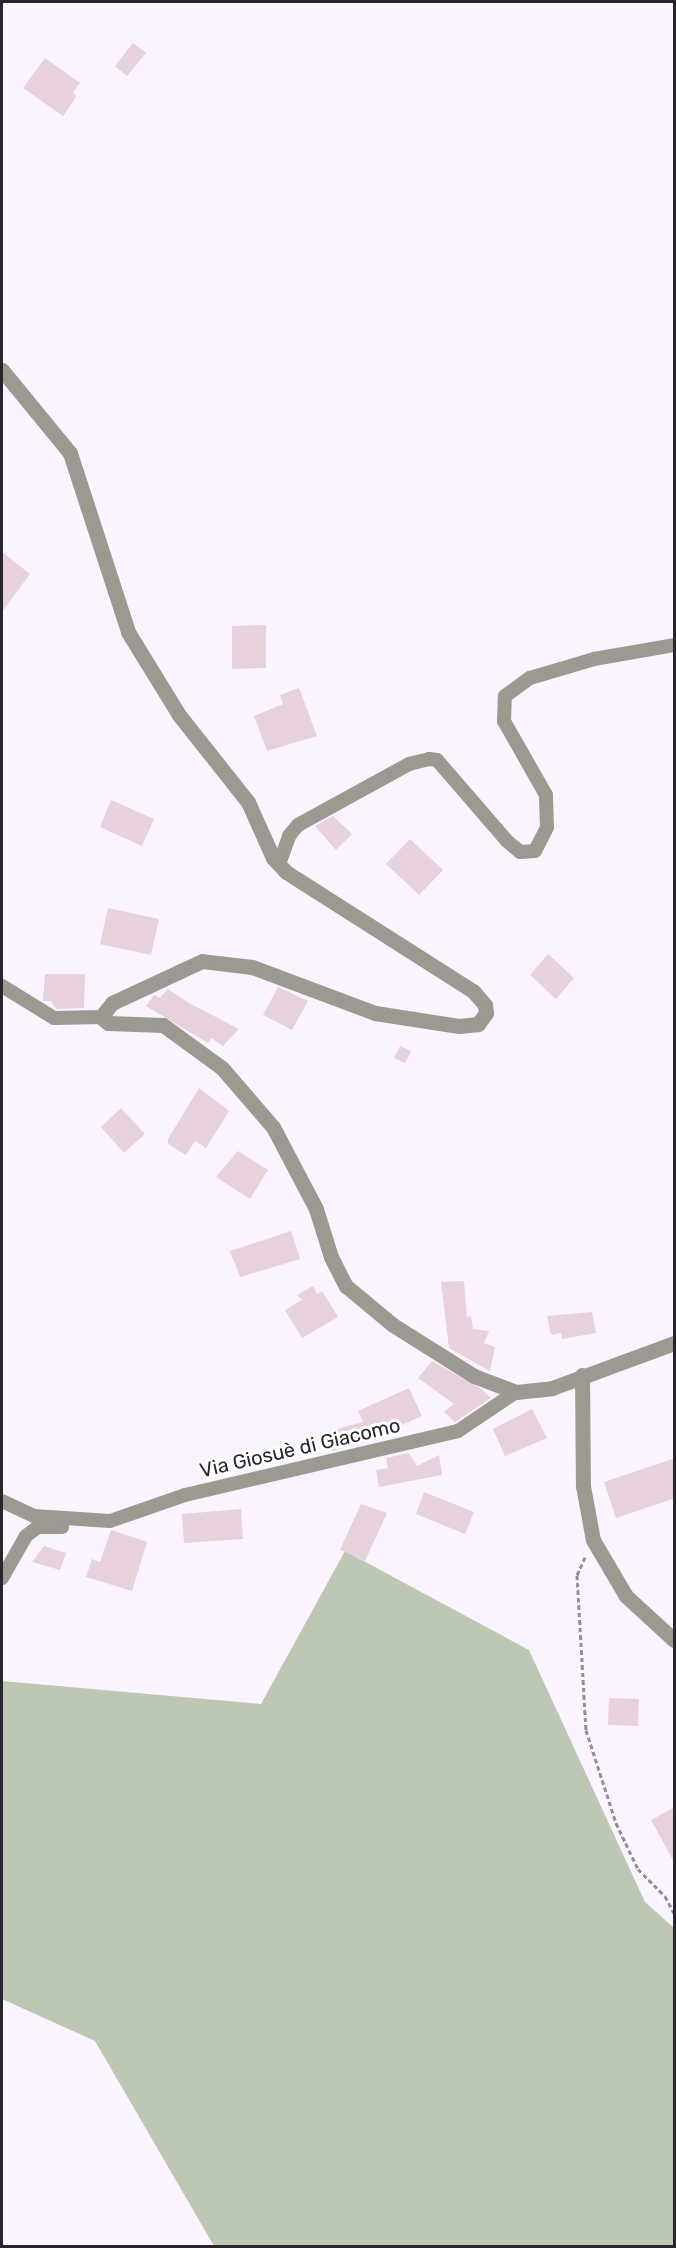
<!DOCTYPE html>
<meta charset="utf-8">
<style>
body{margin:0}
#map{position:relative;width:676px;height:2248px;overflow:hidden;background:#fbf3ff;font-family:Rubik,sans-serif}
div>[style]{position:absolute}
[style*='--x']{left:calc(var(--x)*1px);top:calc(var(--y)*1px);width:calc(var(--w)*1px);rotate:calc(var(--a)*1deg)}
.green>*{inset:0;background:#bcc8b4}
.building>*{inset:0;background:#e6d1dd}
.path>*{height:3px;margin-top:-1.5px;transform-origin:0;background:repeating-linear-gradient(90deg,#948e98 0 4.5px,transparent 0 7.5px)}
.minor>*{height:14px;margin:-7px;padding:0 7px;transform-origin:7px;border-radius:7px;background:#9c9990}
.tertiary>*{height:15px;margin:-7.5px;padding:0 7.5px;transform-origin:7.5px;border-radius:7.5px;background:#9c9990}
span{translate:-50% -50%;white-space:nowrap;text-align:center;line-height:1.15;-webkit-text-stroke:6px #fff;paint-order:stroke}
.street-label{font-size:20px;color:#29252c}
.frame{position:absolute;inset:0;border:3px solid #29252c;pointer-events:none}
</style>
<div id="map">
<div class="green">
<i style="clip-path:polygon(345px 1551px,529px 1650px,645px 1902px,674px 1928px,674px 2246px,214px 2246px,95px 2041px,2px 1999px,2px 1681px,261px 1704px)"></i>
</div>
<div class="building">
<i style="clip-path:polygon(133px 43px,146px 53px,127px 76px,115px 66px)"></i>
<i style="clip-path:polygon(45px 58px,80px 83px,73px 92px,76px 97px,63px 116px,23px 88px)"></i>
<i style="clip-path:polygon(2px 552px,30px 574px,2px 612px)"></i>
<i style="clip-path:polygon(266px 625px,266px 668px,232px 669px,232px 626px)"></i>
<i style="clip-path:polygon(299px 688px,317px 736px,267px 751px,254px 716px,283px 704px,280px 695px)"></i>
<i style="clip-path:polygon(111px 800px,154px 819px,142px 846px,100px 827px)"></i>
<i style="clip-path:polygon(333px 816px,352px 834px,336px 850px,315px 826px)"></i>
<i style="clip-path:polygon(410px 839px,443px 870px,419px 895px,386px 864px)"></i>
<i style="clip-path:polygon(108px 908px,159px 919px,151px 955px,100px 944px)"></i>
<i style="clip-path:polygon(548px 954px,574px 978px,556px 999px,530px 975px)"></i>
<i style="clip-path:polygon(45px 974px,85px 974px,84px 1008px,56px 1009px,51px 1001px,43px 1001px)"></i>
<i style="clip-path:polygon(278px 987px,308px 1001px,292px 1030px,263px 1015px)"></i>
<i style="clip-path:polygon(168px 989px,189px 1003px,239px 1029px,223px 1046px,211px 1038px,208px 1043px,146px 1006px,154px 995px,160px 998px)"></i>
<i style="clip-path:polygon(400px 1046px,411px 1051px,405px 1063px,394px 1058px)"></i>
<i style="clip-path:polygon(199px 1088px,229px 1111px,206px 1148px,195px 1141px,186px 1155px,168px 1144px,168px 1139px)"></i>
<i style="clip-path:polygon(121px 1108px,145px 1134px,124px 1153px,101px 1127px)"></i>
<i style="clip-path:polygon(238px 1151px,268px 1170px,250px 1199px,216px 1177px)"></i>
<i style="clip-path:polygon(291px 1231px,300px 1259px,240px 1277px,230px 1251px)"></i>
<i style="clip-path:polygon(464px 1281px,467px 1317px,471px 1316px,473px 1329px,489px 1331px,484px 1343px,495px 1347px,490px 1371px,449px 1348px,441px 1282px)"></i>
<i style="clip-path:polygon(313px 1286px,317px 1294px,322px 1291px,338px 1317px,302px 1338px,285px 1310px,302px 1300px,297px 1295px)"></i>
<i style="clip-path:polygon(592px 1312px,596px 1333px,562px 1339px,561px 1333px,551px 1335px,547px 1316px)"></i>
<i style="clip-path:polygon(432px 1361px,483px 1390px,491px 1398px,455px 1422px,444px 1412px,454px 1404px,418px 1378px)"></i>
<i style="clip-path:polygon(409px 1388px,422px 1416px,362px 1443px,332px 1451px,325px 1432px,363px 1422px,358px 1411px)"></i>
<i style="clip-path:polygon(532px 1409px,547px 1438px,505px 1456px,493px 1429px)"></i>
<i style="clip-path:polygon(409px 1453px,417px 1466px,439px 1455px,442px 1475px,379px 1487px,376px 1470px,388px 1468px,386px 1458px)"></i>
<i style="clip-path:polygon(675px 1458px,675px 1498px,616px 1518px,604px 1482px)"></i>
<i style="clip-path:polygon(424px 1492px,474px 1512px,465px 1534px,416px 1514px)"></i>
<i style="clip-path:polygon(361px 1504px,387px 1513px,365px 1561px,340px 1550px)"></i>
<i style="clip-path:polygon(241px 1509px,243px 1539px,184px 1543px,182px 1514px)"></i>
<i style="clip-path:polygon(111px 1530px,147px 1542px,132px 1591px,86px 1577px,92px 1559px,100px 1562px)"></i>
<i style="clip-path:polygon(44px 1546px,66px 1553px,60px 1570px,32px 1562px)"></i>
<i style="clip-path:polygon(609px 1698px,639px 1699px,638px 1726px,608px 1725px)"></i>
<i style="clip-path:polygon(675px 1807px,675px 1864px,651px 1820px)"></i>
</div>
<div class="path">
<i style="--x:585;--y:1557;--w:20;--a:114"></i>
<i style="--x:577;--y:1575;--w:155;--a:86.7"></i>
<i style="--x:586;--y:1730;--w:98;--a:72.1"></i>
<i style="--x:616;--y:1823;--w:51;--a:64.4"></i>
<i style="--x:638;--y:1869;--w:38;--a:45"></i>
<i style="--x:665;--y:1896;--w:19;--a:62"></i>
</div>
<div class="minor">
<i style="--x:279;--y:864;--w:30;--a:-70"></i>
<i style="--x:289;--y:836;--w:14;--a:-51"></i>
<i style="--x:298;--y:825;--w:127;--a:-28.8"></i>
<i style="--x:409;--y:764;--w:21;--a:-14"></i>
<i style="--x:429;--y:759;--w:8;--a:7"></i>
<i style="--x:437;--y:760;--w:107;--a:49.2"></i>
<i style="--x:507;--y:841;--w:17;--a:40"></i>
<i style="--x:520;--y:852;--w:15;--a:-4"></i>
<i style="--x:535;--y:851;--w:27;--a:-63"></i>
<i style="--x:547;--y:827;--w:32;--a:-92"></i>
<i style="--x:546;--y:795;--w:85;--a:-119.6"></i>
<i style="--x:504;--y:721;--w:25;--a:-88"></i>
<i style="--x:505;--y:696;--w:31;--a:-36"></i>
<i style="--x:530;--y:678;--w:67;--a:-16.5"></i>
<i style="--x:594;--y:659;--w:81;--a:-9.9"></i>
<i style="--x:2;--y:986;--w:61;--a:31.6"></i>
<i style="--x:54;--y:1018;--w:47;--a:-1.2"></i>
<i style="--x:2;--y:1501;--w:35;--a:25"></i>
<i style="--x:34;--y:1516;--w:76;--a:3.8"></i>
<i style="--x:110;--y:1521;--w:79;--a:-19.1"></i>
<i style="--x:185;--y:1495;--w:280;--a:-13.2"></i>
<i style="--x:458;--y:1431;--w:70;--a:-33.9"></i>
<i style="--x:2;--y:1578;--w:48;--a:-60.3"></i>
<i style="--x:26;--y:1536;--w:15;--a:-37"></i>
<i style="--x:38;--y:1527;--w:24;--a:0"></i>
</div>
<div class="tertiary">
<i style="--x:2;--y:370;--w:107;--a:50.7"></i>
<i style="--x:70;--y:453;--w:188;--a:72"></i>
<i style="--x:128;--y:632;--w:97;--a:58.4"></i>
<i style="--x:179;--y:715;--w:111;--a:51.6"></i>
<i style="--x:248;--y:802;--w:61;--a:65.9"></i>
<i style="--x:273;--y:858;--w:19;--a:47"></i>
<i style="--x:286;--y:872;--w:222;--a:32.5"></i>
<i style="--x:473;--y:991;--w:18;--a:49"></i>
<i style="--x:485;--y:1005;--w:8;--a:83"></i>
<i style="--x:486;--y:1013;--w:14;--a:126"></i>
<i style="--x:478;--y:1024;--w:19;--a:174"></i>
<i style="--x:459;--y:1026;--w:85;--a:-171.2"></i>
<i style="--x:375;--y:1013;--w:131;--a:-159.5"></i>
<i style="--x:252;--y:967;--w:50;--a:-173.2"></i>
<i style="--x:202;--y:961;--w:99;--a:155"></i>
<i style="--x:112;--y:1003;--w:18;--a:128"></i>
<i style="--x:101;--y:1017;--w:9;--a:41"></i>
<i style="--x:108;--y:1023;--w:55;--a:2.1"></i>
<i style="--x:163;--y:1025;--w:73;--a:36.1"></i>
<i style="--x:222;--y:1068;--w:78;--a:49.2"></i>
<i style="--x:273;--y:1127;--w:93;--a:62.3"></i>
<i style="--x:316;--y:1209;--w:50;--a:72.6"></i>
<i style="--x:331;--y:1257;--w:33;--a:63"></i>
<i style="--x:346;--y:1286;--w:61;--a:39.7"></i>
<i style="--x:393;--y:1325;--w:96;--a:32.2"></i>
<i style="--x:474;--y:1376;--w:45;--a:20.9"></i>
<i style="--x:516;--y:1392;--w:36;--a:-6"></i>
<i style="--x:552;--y:1388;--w:130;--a:-20.2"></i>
<i style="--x:582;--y:1375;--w:111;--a:89.5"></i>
<i style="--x:583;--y:1486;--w:55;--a:79.5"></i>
<i style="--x:593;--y:1540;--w:65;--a:59.5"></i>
<i style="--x:626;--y:1596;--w:65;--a:42.5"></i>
</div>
<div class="street-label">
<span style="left:300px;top:1448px;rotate:-13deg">Via Giosuè di Giacomo</span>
</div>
<div class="frame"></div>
</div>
